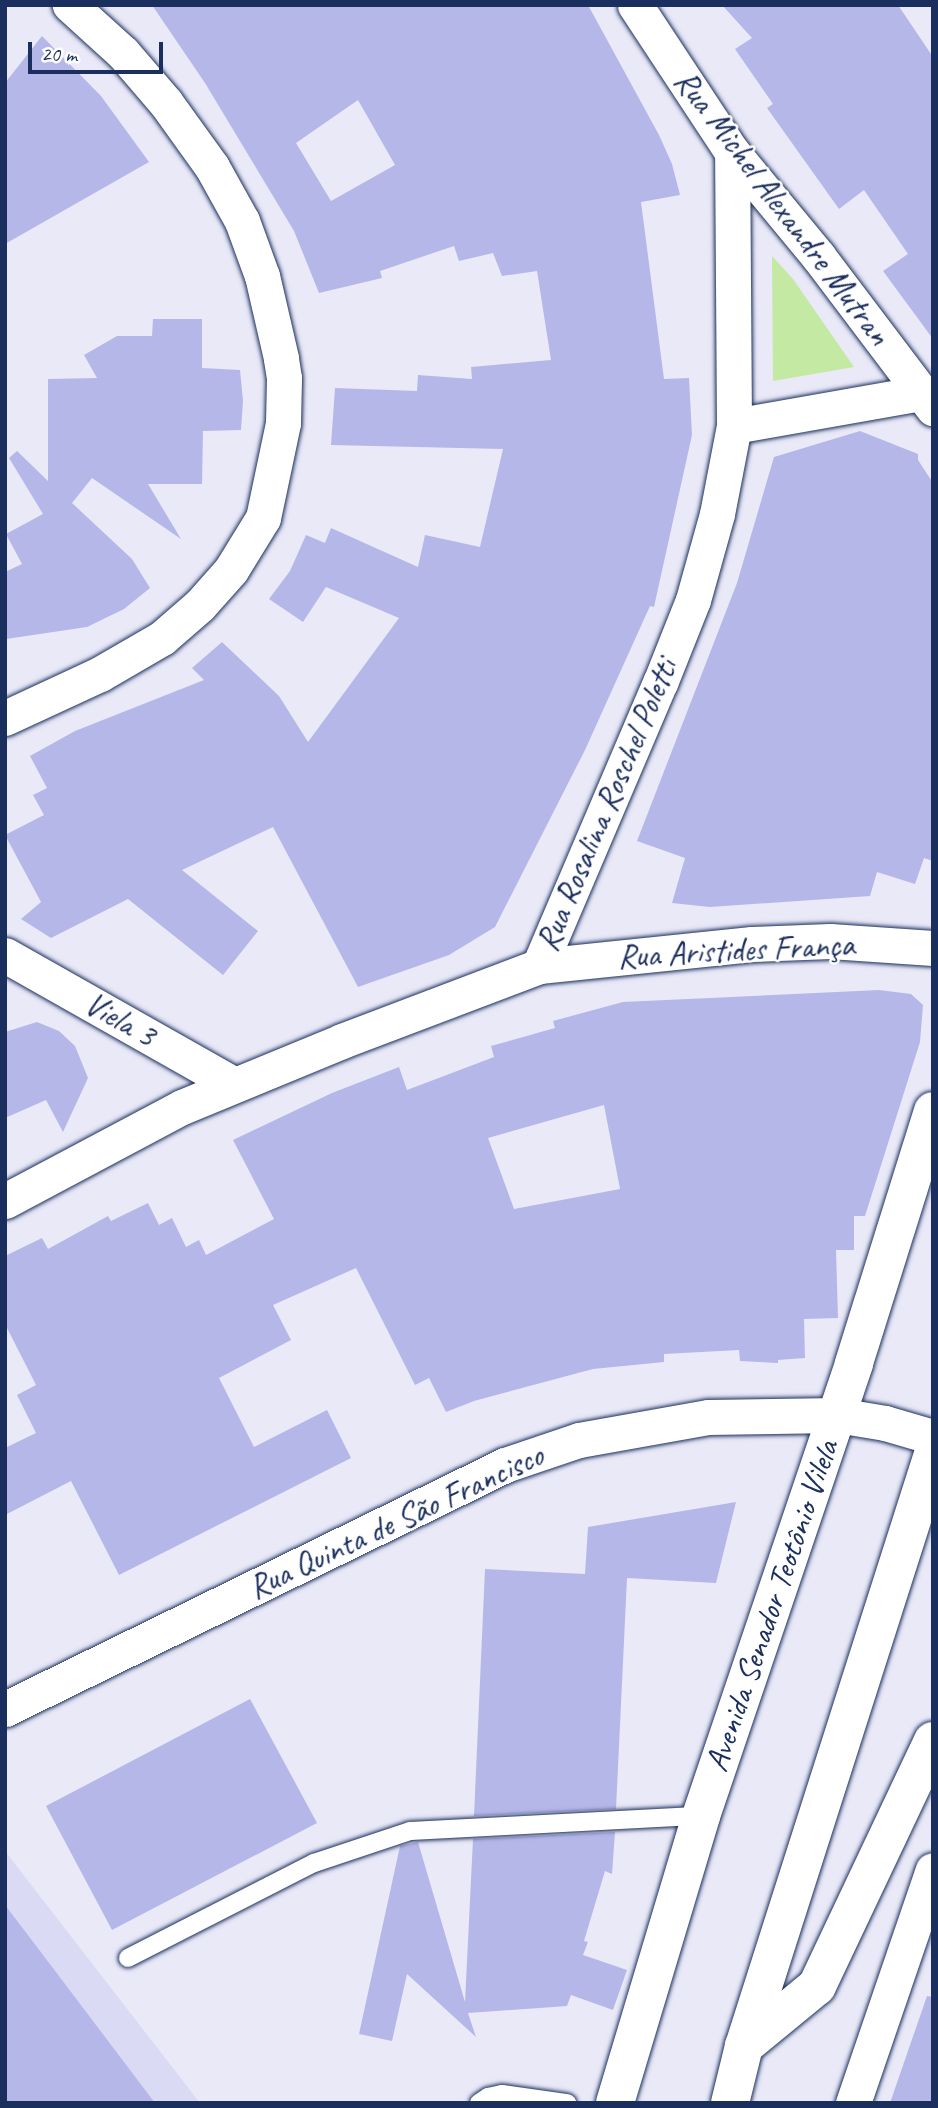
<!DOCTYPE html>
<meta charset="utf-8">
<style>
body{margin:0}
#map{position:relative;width:938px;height:2108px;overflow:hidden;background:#e9e9f8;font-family:Caveat,sans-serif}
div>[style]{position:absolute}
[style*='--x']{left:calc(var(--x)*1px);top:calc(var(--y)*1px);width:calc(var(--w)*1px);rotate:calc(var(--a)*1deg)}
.built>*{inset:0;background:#dadaf4}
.green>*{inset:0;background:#c3e9a3}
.building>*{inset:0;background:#b6b7e9}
.roads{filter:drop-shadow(0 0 2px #1b2f5e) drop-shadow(0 0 2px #1b2f5e)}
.lane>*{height:18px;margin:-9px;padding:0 9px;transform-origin:9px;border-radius:9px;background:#fff}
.street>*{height:35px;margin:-17.5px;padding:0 17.5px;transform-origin:17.5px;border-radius:17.5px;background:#fff}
.primary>*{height:38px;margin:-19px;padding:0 19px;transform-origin:19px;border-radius:19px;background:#fff}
span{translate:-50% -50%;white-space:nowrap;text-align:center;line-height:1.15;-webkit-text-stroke:5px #fff;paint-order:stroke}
.street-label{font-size:33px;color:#1b2f5e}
.frame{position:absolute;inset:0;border:7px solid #1b2f5e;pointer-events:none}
.scale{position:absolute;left:28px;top:42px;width:135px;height:32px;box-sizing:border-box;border:4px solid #1b2f5e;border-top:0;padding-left:9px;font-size:21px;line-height:24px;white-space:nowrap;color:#1b2f5e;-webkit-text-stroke:5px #fff;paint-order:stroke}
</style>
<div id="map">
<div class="built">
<i style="clip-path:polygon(5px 1851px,200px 2103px,5px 2103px)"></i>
</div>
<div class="green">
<i style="clip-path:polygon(772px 256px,793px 279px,854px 367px,773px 381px)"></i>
</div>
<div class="building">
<i style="clip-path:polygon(evenodd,152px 5px,588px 5px,659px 135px,672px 164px,680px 195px,641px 202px,664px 379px,689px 378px,692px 435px,654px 607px,650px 606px,585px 750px,495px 927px,449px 955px,358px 987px,273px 827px,182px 870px,258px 931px,223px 975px,128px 899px,51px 938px,21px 919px,41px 902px,5px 835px,44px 815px,33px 795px,47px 788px,30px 756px,75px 731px,204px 680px,192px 668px,222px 642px,279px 696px,308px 742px,399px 618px,326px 587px,303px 622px,269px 599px,290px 571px,306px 535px,325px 543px,331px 528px,418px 567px,425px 535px,480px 547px,503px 449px,331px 445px,335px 388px,417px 391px,418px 375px,472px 379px,471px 367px,551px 360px,537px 271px,502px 276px,493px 253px,459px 261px,454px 246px,380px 271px,382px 278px,319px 293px,294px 231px,205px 83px,152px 5px,358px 100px,395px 165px,331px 201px,296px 143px,358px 100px)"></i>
<i style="clip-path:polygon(722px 5px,898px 5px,933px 57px,933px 339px,883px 271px,908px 254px,864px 190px,839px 209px,767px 108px,773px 104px,735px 49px,752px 38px)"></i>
<i style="clip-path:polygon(42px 36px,101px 96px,149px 162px,5px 244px,5px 83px)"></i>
<i style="clip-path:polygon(153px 319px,202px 319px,202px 368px,240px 370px,243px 401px,241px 430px,203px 431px,202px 484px,148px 484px,181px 539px,92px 478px,72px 503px,132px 559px,150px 588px,124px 609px,87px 627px,6px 639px,5px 572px,22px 564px,6px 534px,43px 514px,9px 458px,17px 451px,48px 481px,48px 379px,97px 378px,84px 355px,117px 336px,152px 336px)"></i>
<i style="clip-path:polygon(860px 431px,918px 454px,918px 460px,933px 483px,933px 861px,924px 858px,915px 884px,877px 872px,870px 896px,710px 907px,672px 903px,685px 858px,637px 841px,737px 583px,774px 457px)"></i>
<i style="clip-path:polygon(evenodd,879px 990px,911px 994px,923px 1005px,920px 1042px,865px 1216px,854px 1216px,854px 1250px,836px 1250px,838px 1318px,804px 1319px,805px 1358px,778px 1360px,778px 1363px,740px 1361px,739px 1350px,664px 1354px,664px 1362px,593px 1369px,474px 1401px,446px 1412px,429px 1378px,415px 1385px,356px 1268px,273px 1305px,291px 1340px,219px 1378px,254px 1447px,327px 1410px,351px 1458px,119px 1575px,71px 1481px,5px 1515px,5px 1448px,36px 1433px,17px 1395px,36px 1385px,5px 1324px,5px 1256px,42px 1238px,48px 1249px,108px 1216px,111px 1221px,148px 1203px,159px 1225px,172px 1218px,186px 1247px,199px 1240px,206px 1255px,274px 1219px,233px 1140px,332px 1093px,399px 1067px,407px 1090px,494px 1057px,491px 1046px,555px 1028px,553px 1021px,623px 1002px,879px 990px,604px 1105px,620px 1189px,514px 1209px,488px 1138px,604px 1105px)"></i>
<i style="clip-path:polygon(37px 1022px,59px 1031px,75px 1046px,88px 1078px,63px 1132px,46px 1100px,5px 1118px,5px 1032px)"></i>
<i style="clip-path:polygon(736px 1502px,716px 1583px,627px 1578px,616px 1809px,474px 1816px,485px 1569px,585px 1574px,588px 1527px)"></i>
<i style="clip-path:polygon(250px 1699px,317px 1823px,112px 1930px,46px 1806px)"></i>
<i style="clip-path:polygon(615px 1832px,612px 1874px,605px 1871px,584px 1941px,588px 1942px,583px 1955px,627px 1970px,613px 2010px,571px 1995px,567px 2006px,468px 2013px,476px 2037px,407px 1974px,392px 2041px,359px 2034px,400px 1846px,418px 1842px,465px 2002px,473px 1839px)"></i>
<i style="clip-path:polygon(5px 1905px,37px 1947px,155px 2103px,5px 2103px)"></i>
<i style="clip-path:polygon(927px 1996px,933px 1997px,933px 2103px,890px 2103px)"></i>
</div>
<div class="roads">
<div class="lane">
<i style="--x:128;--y:1958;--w:209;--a:-27.1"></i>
<i style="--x:314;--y:1863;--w:101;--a:-18.4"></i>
<i style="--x:410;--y:1831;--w:291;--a:-3"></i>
<i style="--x:479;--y:2103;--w:11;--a:-34"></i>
<i style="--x:488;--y:2097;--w:14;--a:-12"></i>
<i style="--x:502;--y:2094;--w:66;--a:7.9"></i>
</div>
<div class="street">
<i style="--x:635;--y:5;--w:176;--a:56.6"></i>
<i style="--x:732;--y:152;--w:135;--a:50.4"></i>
<i style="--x:818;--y:256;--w:191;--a:52.9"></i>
<i style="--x:734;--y:426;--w:190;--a:-10"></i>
<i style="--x:5;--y:718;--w:105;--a:-24.9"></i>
<i style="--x:100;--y:674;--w:72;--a:-30.1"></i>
<i style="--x:162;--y:638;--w:50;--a:-41"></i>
<i style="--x:200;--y:605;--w:47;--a:-48.5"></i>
<i style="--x:231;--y:570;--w:61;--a:-58.4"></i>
<i style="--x:263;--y:518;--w:97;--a:-78.1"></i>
<i style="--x:283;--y:423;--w:45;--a:-88.7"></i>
<i style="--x:284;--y:378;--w:20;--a:-99"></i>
<i style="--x:281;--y:358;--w:84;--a:-103"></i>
<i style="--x:262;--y:276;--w:59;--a:-110"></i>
<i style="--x:242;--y:221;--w:62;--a:-119.1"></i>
<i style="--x:212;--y:167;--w:79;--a:-125.7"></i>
<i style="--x:166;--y:103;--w:66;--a:-130.7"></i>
<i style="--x:123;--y:53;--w:72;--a:-137.8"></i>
<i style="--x:5;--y:955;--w:264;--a:29.5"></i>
<i style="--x:539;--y:966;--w:308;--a:-66.9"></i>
<i style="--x:660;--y:683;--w:89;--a:-68.3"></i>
<i style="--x:693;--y:600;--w:89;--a:-74.4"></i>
<i style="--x:717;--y:514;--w:90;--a:-79.1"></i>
<i style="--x:734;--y:426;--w:274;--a:-90.4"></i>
<i style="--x:5;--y:1201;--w:200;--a:-28"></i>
<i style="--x:182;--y:1107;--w:173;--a:-22.4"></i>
<i style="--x:342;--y:1041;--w:211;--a:-20.8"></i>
<i style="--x:539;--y:966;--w:214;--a:-5.9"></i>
<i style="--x:752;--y:944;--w:78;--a:-2.2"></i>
<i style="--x:830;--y:941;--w:103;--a:3.9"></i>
<i style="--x:5;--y:1709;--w:556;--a:-26.01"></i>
<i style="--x:505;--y:1465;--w:78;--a:-18.7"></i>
<i style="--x:579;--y:1440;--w:131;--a:-10.1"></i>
<i style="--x:708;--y:1417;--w:129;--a:-0.9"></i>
<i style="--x:837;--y:1415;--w:49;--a:9.5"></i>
<i style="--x:885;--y:1423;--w:50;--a:16.3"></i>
<i style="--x:853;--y:2103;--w:246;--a:-71.1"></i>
</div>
<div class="primary">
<i style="--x:744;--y:2046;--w:94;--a:-39.4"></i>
<i style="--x:817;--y:1986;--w:271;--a:-64.7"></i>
<i style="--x:615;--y:2103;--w:300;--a:-73.3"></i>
<i style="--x:701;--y:1816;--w:478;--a:-71.3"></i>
<i style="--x:854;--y:1363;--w:264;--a:-72.6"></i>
<i style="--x:730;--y:2103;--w:59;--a:-76.2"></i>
<i style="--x:744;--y:2046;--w:621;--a:-72.29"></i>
</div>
</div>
<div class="street-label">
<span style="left:782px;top:208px;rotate:53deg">Rua Michel Alexandre Mutran</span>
<span style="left:607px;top:805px;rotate:-67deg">Rua Rosalina Roschel Poletti</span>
<span style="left:736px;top:951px;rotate:-3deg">Rua Aristides França</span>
<span style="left:120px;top:1020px;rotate:30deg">Viela 3</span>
<span style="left:396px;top:1522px;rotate:-25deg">Rua Quinta de São Francisco</span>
<span style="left:772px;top:1606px;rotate:-71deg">Avenida Senador Teotônio Vilela</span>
</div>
<div class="frame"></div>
<div class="scale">20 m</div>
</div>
